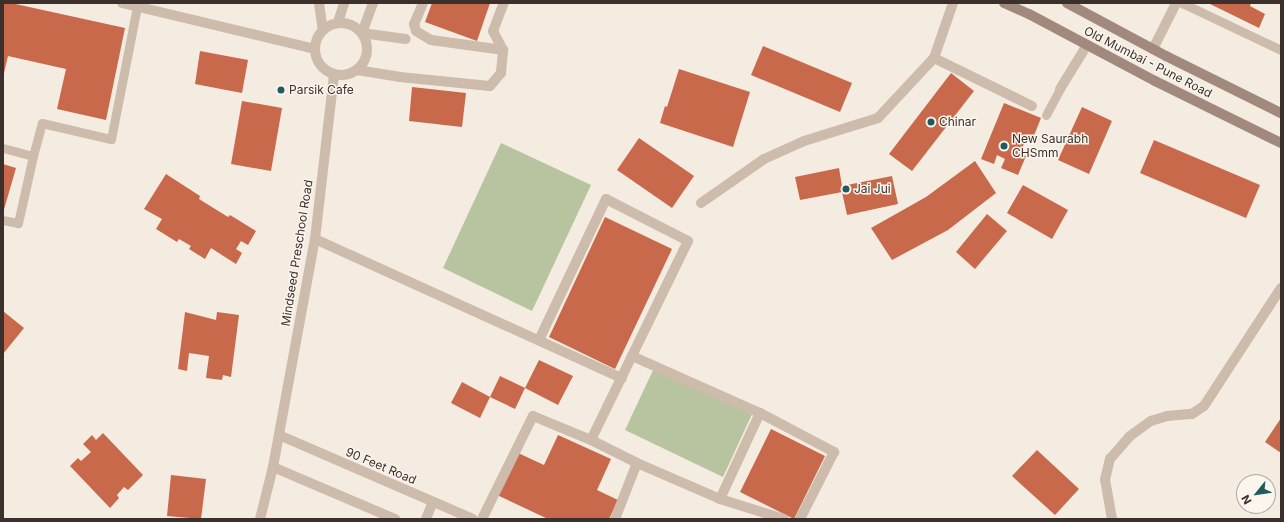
<!DOCTYPE html>
<style>
body{margin:0}
#map{position:relative;width:1284px;height:522px;overflow:hidden;background:#f4ebe1;font-family:Inter,sans-serif}
div>[style]{position:absolute}
[style*='--x']{left:calc(var(--x)*1px);top:calc(var(--y)*1px);width:calc(var(--w)*1px);rotate:calc(var(--a)*1deg)}
.green>*{inset:0;background:#b8c4a0}
.building>*{inset:0;background:#c8694b}
.lane>*{height:9px;margin:-4.5px;padding:0 4.5px;transform-origin:4.5px;border-radius:4.5px;background:#cdbbac}
.street>*{height:10px;margin:-5px;padding:0 5px;transform-origin:5px;border-radius:5px;background:#cdbbac}
.street>.ring{margin:-5px;padding:0;box-sizing:content-box;background:none;border:10px solid #cdbbac;border-radius:50%}
.secondary>*{height:10px;margin:-5px;padding:0 5px;transform-origin:5px;border-radius:5px;background:#a18a7d}
.dots>*{width:11px;height:11px;translate:-50% -50%;box-sizing:border-box;border:2px solid #fbf5ee;border-radius:50%}
span{translate:-50% -50%;white-space:nowrap;text-align:center;line-height:1.15;-webkit-text-stroke:3px #fbf5ee;paint-order:stroke}
.street-label{font-size:12px;color:#3b302b}
.poi-label{font-size:12px;color:#3b302b}
.left{translate:0 -50%;text-align:left}
.frame{position:absolute;inset:0;border:4px solid #3b302b;pointer-events:none}
.north{position:absolute;left:1236px;top:474px;width:40px;height:40px;box-sizing:border-box;background:#fbf5ee;border:1px solid #aea6a0;border-radius:50%;rotate:240deg;font-size:11px;font-weight:700;line-height:16px;text-align:center;color:#3b302b}
.north::after{content:'';display:block;margin:auto;width:14px;height:18px;background:#1f5a5e;clip-path:polygon(50% 0,100% 100%,50% 72%,0 100%)}
</style>
<div id="map">
<div class="green">
<i style="clip-path:polygon(501px 143px,591px 185px,532px 311px,443px 268px)"></i>
<i style="clip-path:polygon(655px 366px,753px 412px,723px 477px,625px 430px)"></i>
</div>
<div class="building">
<i style="clip-path:polygon(3px 3px,11px 3px,125px 28px,106px 120px,57px 109px,66px 69px,8px 56px,3px 77px)"></i>
<i style="clip-path:polygon(432px 3px,490px 3px,477px 41px,425px 22px)"></i>
<i style="clip-path:polygon(1208px 3px,1251px 3px,1250px 6px,1265px 14px,1259px 28px)"></i>
<i style="clip-path:polygon(763px 46px,852px 83px,840px 112px,751px 75px)"></i>
<i style="clip-path:polygon(200px 51px,248px 60px,242px 93px,195px 84px)"></i>
<i style="clip-path:polygon(679px 69px,750px 92px,733px 147px,660px 123px,665px 106px,667px 107px)"></i>
<i style="clip-path:polygon(951px 73px,974px 91px,912px 171px,889px 154px)"></i>
<i style="clip-path:polygon(412px 87px,466px 93px,462px 127px,409px 121px)"></i>
<i style="clip-path:polygon(242px 101px,282px 108px,271px 171px,231px 164px)"></i>
<i style="clip-path:polygon(1004px 103px,1041px 118px,1033px 138px,1027px 136px,1020px 154px,1026px 156px,1018px 175px,1001px 168px,1005px 159px,997px 155px,994px 164px,981px 159px)"></i>
<i style="clip-path:polygon(1082px 107px,1112px 121px,1089px 174px,1058px 160px)"></i>
<i style="clip-path:polygon(639px 138px,694px 176px,672px 208px,617px 170px)"></i>
<i style="clip-path:polygon(1154px 140px,1260px 185px,1246px 218px,1140px 173px)"></i>
<i style="clip-path:polygon(975px 161px,996px 193px,948px 230px,892px 260px,871px 228px,926px 197px)"></i>
<i style="clip-path:polygon(3px 164px,16px 168px,3px 213px)"></i>
<i style="clip-path:polygon(839px 168px,842px 186px,892px 176px,898px 204px,847px 215px,842px 192px,800px 200px,795px 177px)"></i>
<i style="clip-path:polygon(166px 174px,200px 196px,199px 199px,228px 217px,230px 215px,256px 231px,248px 245px,241px 241px,236px 249px,242px 253px,236px 264px,211px 248px,205px 259px,189px 249px,191px 246px,179px 239px,177px 242px,156px 229px,162px 219px,144px 209px)"></i>
<i style="clip-path:polygon(1023px 185px,1068px 210px,1052px 239px,1007px 213px)"></i>
<i style="clip-path:polygon(987px 214px,1007px 231px,975px 269px,956px 252px)"></i>
<i style="clip-path:polygon(605px 217px,672px 249px,615px 369px,549px 337px)"></i>
<i style="clip-path:polygon(3px 311px,24px 328px,3px 354px)"></i>
<i style="clip-path:polygon(185px 312px,216px 320px,217px 312px,239px 315px,231px 377px,223px 375px,222px 380px,206px 378px,209px 356px,189px 353px,187px 371px,178px 369px)"></i>
<i style="clip-path:polygon(539px 360px,573px 376px,558px 405px,525px 388px)"></i>
<i style="clip-path:polygon(500px 376px,525px 388px,515px 409px,490px 397px)"></i>
<i style="clip-path:polygon(462px 382px,490px 397px,480px 418px,451px 403px)"></i>
<i style="clip-path:polygon(1281px 418px,1281px 453px,1265px 442px)"></i>
<i style="clip-path:polygon(771px 429px,825px 456px,794px 519px,740px 492px)"></i>
<i style="clip-path:polygon(103px 433px,143px 475px,128px 490px,124px 487px,117px 495px,119px 498px,110px 508px,70px 466px,78px 458px,81px 461px,91px 452px,83px 444px,92px 435px,96px 440px)"></i>
<i style="clip-path:polygon(558px 435px,611px 459px,597px 490px,618px 500px,609px 519px,548px 519px,497px 495px,516px 452px,544px 465px)"></i>
<i style="clip-path:polygon(1037px 450px,1079px 489px,1055px 515px,1012px 476px)"></i>
<i style="clip-path:polygon(171px 475px,206px 479px,201px 519px,167px 516px)"></i>
</div>
<div class="lane">
<i style="--x:1182;--y:3;--w:110;--a:25.4"></i>
<i style="--x:1046;--y:115;--w:30;--a:-62"></i>
<i style="--x:3;--y:148;--w:31;--a:15"></i>
<i style="--x:33;--y:156;--w:69;--a:102.6"></i>
<i style="--x:18;--y:223;--w:15;--a:-169"></i>
<i style="--x:33;--y:156;--w:34;--a:-75"></i>
<i style="--x:42;--y:123;--w:71;--a:13.1"></i>
<i style="--x:111;--y:139;--w:135;--a:-78.9"></i>
</div>
<div class="street">
<i style="--x:122;--y:3;--w:198;--a:13.4"></i>
<i style="--x:319;--y:3;--w:27;--a:82"></i>
<i style="--x:373;--y:3;--w:32;--a:110"></i>
<i style="--x:362;--y:33;--w:44;--a:7.8"></i>
<i style="--x:423;--y:3;--w:23;--a:113"></i>
<i style="--x:414;--y:24;--w:7;--a:74"></i>
<i style="--x:416;--y:31;--w:17;--a:31"></i>
<i style="--x:431;--y:40;--w:73;--a:7.9"></i>
<i style="--x:1184;--y:4;--w:1;--a:-45"></i>
<i style="--x:338;--y:22;--w:20;--a:-72"></i>
<i class="ring" style="left:315px;top:23px;width:42px;height:42px"></i>
<i style="--x:1153;--y:49;--w:51;--a:-63.4"></i>
<i style="--x:934;--y:58;--w:109;--a:26.1"></i>
<i style="--x:357;--y:70;--w:44;--a:9.2"></i>
<i style="--x:400;--y:77;--w:90;--a:5.7"></i>
<i style="--x:490;--y:86;--w:17;--a:-50"></i>
<i style="--x:501;--y:73;--w:23;--a:-85"></i>
<i style="--x:503;--y:50;--w:21;--a:-118"></i>
<i style="--x:493;--y:31;--w:30;--a:-69"></i>
<i style="--x:1060;--y:89;--w:52;--a:-58.5"></i>
<i style="--x:701;--y:203;--w:77;--a:-34.9"></i>
<i style="--x:764;--y:159;--w:44;--a:-24.2"></i>
<i style="--x:804;--y:141;--w:77;--a:-17.3"></i>
<i style="--x:878;--y:118;--w:82;--a:-47"></i>
<i style="--x:934;--y:58;--w:58;--a:-70.9"></i>
<i style="--x:315;--y:239;--w:337;--a:24.4"></i>
<i style="--x:539;--y:340;--w:156;--a:-64.6"></i>
<i style="--x:606;--y:199;--w:92;--a:27.1"></i>
<i style="--x:688;--y:241;--w:221;--a:116"></i>
<i style="--x:591;--y:440;--w:51;--a:26.6"></i>
<i style="--x:637;--y:463;--w:90;--a:23.4"></i>
<i style="--x:720;--y:499;--w:67;--a:17.4"></i>
<i style="--x:632;--y:356;--w:140;--a:24"></i>
<i style="--x:279;--y:435;--w:211;--a:23.4"></i>
<i style="--x:273;--y:467;--w:133;--a:23.1"></i>
<i style="--x:720;--y:499;--w:95;--a:-65.1"></i>
<i style="--x:760;--y:413;--w:84;--a:27.8"></i>
<i style="--x:834;--y:452;--w:75;--a:116.9"></i>
<i style="--x:260;--y:519;--w:54;--a:-76"></i>
<i style="--x:273;--y:467;--w:232;--a:-79.6"></i>
<i style="--x:315;--y:239;--w:166;--a:-83.4"></i>
<i style="--x:426;--y:519;--w:18;--a:-68"></i>
<i style="--x:482;--y:519;--w:115;--a:-63.7"></i>
<i style="--x:533;--y:416;--w:63;--a:22.5"></i>
<i style="--x:615;--y:519;--w:60;--a:-68.6"></i>
<i style="--x:1112;--y:519;--w:40;--a:-100"></i>
<i style="--x:1105;--y:480;--w:22;--a:-77"></i>
<i style="--x:1110;--y:459;--w:30;--a:-49"></i>
<i style="--x:1130;--y:436;--w:26;--a:-36"></i>
<i style="--x:1151;--y:421;--w:17;--a:-17"></i>
<i style="--x:1167;--y:416;--w:25;--a:-5"></i>
<i style="--x:1192;--y:414;--w:14;--a:-34"></i>
<i style="--x:1204;--y:406;--w:141;--a:-56.9"></i>
</div>
<div class="secondary">
<i style="--x:1004;--y:3;--w:27;--a:24"></i>
<i style="--x:1029;--y:14;--w:143;--a:28"></i>
<i style="--x:1155;--y:81;--w:140;--a:26.2"></i>
<i style="--x:1067;--y:3;--w:112;--a:28.2"></i>
<i style="--x:1166;--y:56;--w:128;--a:26.4"></i>
</div>
<div class="dots">
<i style="left:281px;top:90px;background:#1f5a5e"></i>
<i style="left:931px;top:122px;background:#1f5a5e"></i>
<i style="left:1004px;top:146px;background:#1f5a5e"></i>
<i style="left:846px;top:189px;background:#1f5a5e"></i>
</div>
<div class="street-label">
<span style="left:1148px;top:62px;rotate:27deg">Old Mumbai - Pune Road</span>
<span style="left:297px;top:253px;rotate:-81deg">Mindseed Preschool Road</span>
<span style="left:381px;top:466px;rotate:23deg">90 Feet Road</span>
</div>
<div class="poi-label">
<span class="left" style="left:289px;top:90px">Parsik Cafe</span>
<span class="left" style="left:939px;top:122px">Chinar</span>
<span class="left" style="left:1012px;top:146px">New Saurabh<br>CHSmm</span>
<span class="left" style="left:854px;top:189px">Jai Jui</span>
</div>
<div class="frame"></div>
<div class="north">N</div>
</div>
